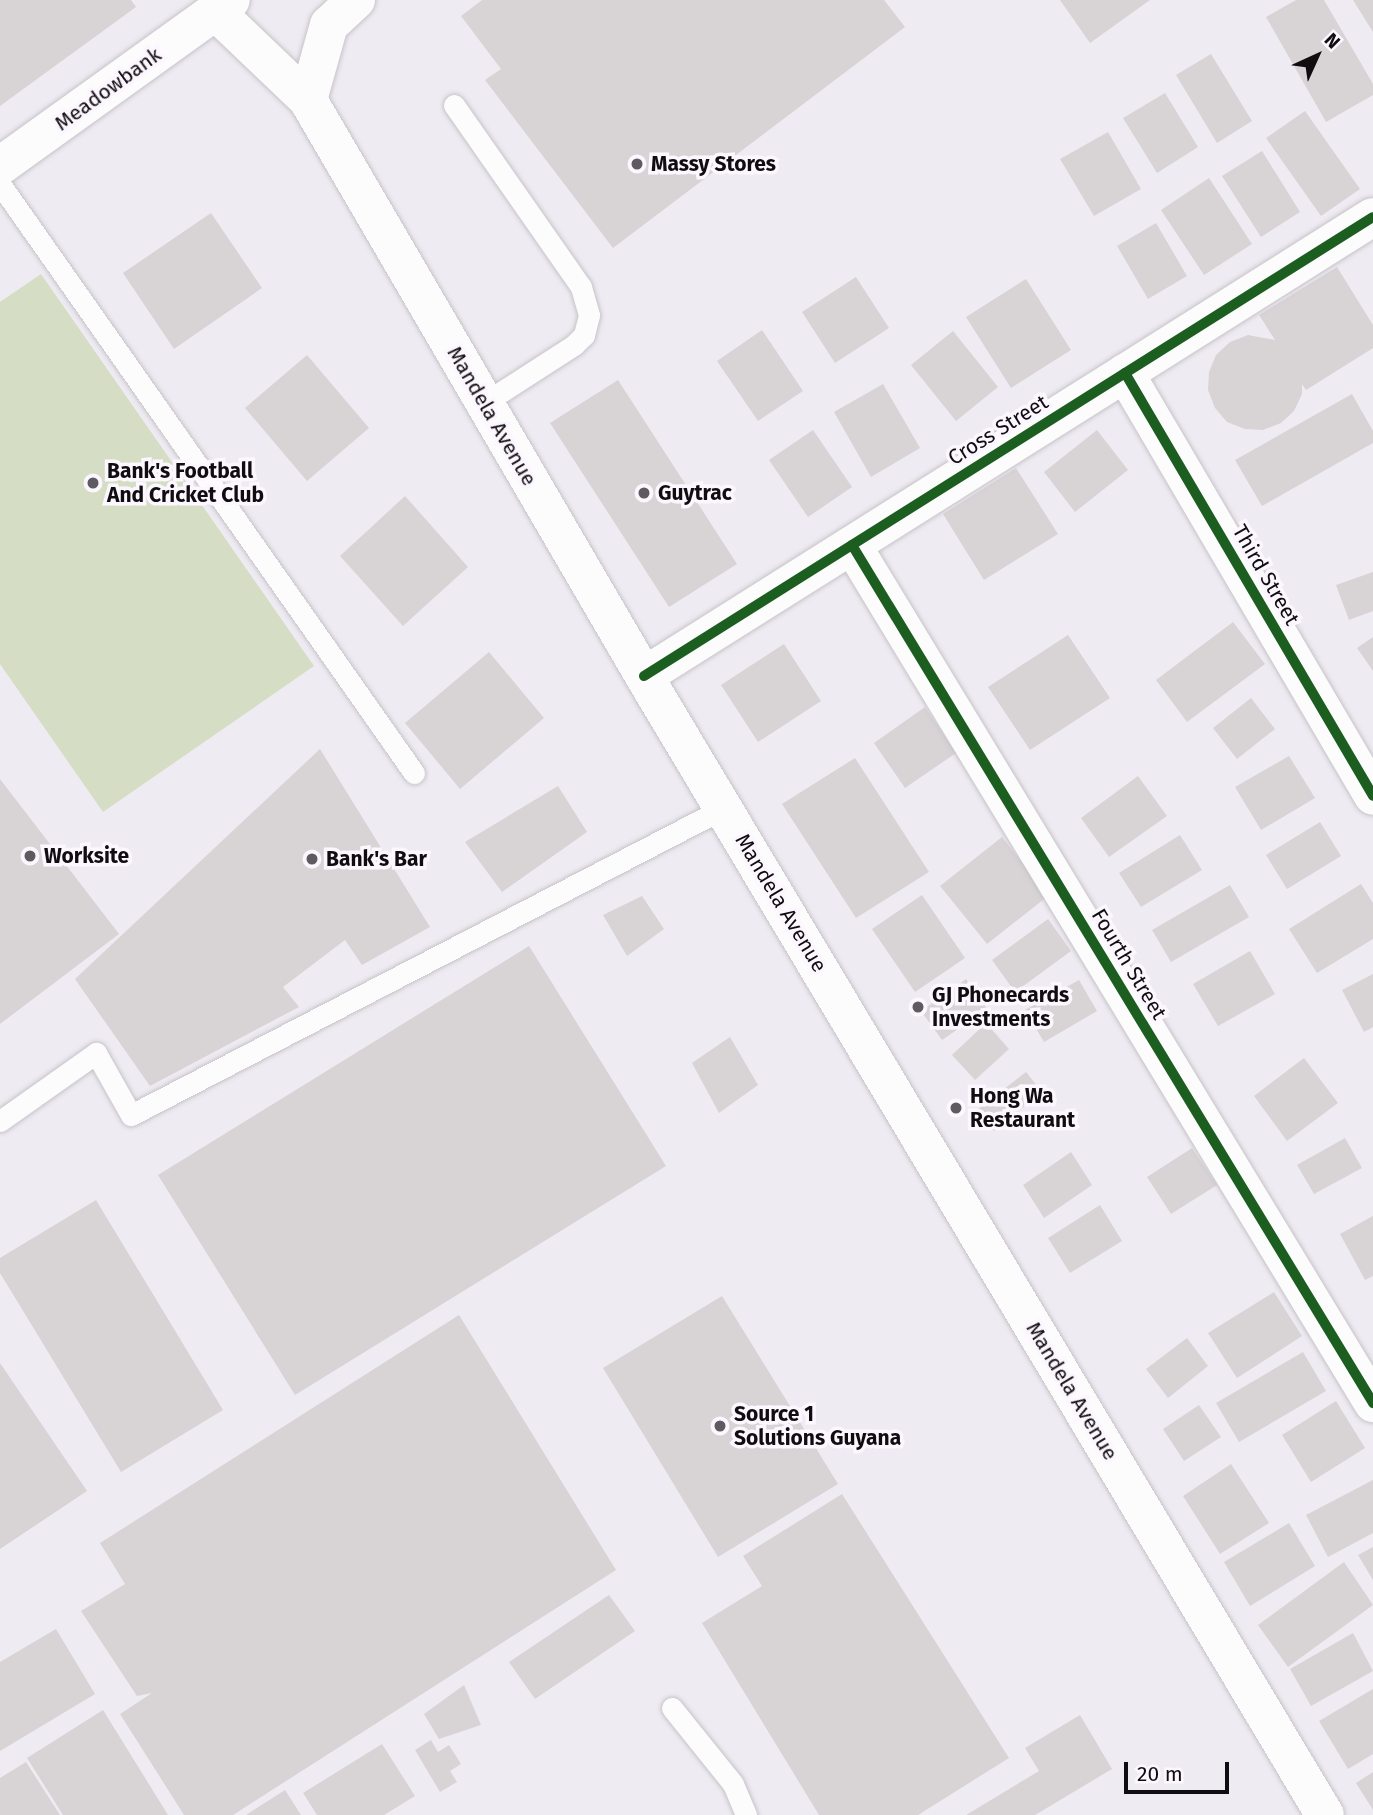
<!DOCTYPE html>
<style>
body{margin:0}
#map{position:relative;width:1373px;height:1815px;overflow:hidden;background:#efebf2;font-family:"Fira Sans",sans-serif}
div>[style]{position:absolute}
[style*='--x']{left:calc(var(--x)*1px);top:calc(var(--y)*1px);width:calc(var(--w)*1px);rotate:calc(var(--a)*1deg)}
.green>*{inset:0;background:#d5ddc5}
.building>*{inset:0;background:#d8d3d5}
.roads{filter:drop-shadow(0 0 2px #c6c3c9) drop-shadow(0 0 2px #c6c3c9)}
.lane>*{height:21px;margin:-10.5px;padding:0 10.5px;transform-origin:10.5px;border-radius:10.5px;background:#fdfcfd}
.street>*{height:38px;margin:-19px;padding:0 19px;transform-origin:19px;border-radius:19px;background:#fdfcfd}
.secondary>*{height:38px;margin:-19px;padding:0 19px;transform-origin:19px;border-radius:19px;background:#fdfcfd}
.cycleway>*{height:10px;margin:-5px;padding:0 5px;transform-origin:5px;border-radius:5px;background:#1b5e20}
.dots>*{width:19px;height:19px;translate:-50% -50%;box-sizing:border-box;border:4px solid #fcf7ff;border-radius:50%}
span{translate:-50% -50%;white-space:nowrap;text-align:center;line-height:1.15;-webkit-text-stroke:7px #fcf7ff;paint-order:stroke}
.street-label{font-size:21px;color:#100d11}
.poi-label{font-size:21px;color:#100d11;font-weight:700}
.left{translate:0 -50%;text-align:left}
.north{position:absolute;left:1282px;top:21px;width:70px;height:70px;-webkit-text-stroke:5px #fcf7ff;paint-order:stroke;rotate:45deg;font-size:19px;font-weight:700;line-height:28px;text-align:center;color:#100d11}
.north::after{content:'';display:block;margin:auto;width:24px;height:32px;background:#100d11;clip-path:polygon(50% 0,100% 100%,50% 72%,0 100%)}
.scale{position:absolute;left:1124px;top:1762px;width:105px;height:32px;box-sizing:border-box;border:4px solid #100d11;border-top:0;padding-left:9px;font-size:21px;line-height:24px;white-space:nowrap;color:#100d11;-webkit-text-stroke:5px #fcf7ff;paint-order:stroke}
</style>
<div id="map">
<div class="green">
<i style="clip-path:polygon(41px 274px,314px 666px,103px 812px,0 664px,0 302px)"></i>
</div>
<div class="building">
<i style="clip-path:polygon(0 0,131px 0,136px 7px,0 106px)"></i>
<i style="clip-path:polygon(482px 0,884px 0,905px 27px,613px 248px,485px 80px,501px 69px,461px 16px)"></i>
<i style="clip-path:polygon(1060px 0,1150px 0,1090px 43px)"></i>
<i style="clip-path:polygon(1296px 0,1324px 0,1373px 84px,1373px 95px,1326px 122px,1266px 17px)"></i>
<i style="clip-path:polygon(1353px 0,1373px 0,1373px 32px)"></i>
<i style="clip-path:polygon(1211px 54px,1252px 121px,1217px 143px,1176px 75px)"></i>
<i style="clip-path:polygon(1165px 93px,1198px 147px,1157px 173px,1123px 118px)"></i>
<i style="clip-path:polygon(1305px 111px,1360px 189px,1321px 216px,1266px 138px)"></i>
<i style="clip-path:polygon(1108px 132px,1141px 189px,1094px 216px,1060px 159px)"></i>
<i style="clip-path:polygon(1262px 151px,1300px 212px,1261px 237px,1222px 176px)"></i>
<i style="clip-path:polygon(1209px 178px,1252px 244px,1204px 275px,1161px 210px)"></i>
<i style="clip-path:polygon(211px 213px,262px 288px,174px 349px,123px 273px)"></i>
<i style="clip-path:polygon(1156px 223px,1187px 276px,1148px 299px,1117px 246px)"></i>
<i style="clip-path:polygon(1337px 267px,1373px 325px,1373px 348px,1306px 390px,1302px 384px,1302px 394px,1294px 411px,1281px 423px,1263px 430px,1245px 429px,1227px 422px,1215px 408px,1208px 390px,1209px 372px,1216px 355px,1230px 342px,1248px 335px,1275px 340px,1259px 315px)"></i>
<i style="clip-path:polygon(856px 277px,889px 328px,835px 363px,802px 312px)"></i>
<i style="clip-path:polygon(1026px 279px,1071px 350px,1011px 388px,966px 317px)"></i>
<i style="clip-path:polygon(762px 330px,803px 391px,758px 421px,717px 361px)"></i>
<i style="clip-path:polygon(953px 331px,998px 387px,956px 421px,911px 365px)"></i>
<i style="clip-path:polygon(307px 355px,369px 428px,307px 481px,245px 408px)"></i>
<i style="clip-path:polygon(618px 380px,737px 564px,669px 607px,550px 423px)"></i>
<i style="clip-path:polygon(883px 384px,920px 448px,871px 477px,834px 412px)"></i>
<i style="clip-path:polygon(1352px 394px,1373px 431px,1373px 443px,1262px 506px,1235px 460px)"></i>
<i style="clip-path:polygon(813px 430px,852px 487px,808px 517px,769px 460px)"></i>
<i style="clip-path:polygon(1097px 430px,1128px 470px,1075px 512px,1044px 472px)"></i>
<i style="clip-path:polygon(1016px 468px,1058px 534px,984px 580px,943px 514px)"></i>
<i style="clip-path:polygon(405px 496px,468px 567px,403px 626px,340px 556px)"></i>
<i style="clip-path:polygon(1373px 572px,1373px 611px,1349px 620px,1336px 585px)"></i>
<i style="clip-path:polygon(1233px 622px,1265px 664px,1187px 722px,1156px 680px)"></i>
<i style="clip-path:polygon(1068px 635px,1110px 698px,1030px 750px,988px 687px)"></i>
<i style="clip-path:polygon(1373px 637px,1373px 671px,1357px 648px)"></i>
<i style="clip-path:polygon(784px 644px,821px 701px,758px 742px,721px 685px)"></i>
<i style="clip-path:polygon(489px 652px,544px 718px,460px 789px,405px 723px)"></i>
<i style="clip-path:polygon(1251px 698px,1275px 729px,1237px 759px,1213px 728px)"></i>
<i style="clip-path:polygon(925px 707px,956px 753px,905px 788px,874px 743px)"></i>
<i style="clip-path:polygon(320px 749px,430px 927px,362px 965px,345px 940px,283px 987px,299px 1007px,150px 1086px,75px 979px)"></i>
<i style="clip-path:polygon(1289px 756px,1315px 798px,1261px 830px,1235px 787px)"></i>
<i style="clip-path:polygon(855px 758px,929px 872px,856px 918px,782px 804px)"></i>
<i style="clip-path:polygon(1138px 776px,1167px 816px,1109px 857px,1081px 818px)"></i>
<i style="clip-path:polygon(0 779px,119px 934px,0 1024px)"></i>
<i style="clip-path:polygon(558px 786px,587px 832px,502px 892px,465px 842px)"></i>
<i style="clip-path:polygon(1320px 822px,1341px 856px,1287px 889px,1266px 855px)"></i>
<i style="clip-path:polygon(1180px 835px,1202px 870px,1141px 907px,1119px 873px)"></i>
<i style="clip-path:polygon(1002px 837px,1048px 896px,987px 944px,940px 886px)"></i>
<i style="clip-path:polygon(1361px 884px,1373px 903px,1373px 939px,1317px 973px,1289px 929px)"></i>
<i style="clip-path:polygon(1230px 885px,1249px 917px,1171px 962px,1152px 930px)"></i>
<i style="clip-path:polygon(922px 895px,965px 958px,915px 992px,872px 929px)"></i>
<i style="clip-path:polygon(642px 896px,664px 929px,627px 956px,603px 915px)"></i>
<i style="clip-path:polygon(1048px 919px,1071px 951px,1015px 992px,992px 960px)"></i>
<i style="clip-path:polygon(529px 946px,666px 1166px,295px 1395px,158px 1175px)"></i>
<i style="clip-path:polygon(1250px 951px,1275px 994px,1218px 1026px,1193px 984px)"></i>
<i style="clip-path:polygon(1373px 974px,1373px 1027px,1364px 1032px,1342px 990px)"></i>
<i style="clip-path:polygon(966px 979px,987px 1009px,942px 1040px,921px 1011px)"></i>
<i style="clip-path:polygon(1079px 980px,1097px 1011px,1044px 1042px,1025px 1010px)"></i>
<i style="clip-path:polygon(986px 1023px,1009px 1049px,975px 1080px,952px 1055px)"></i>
<i style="clip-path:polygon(730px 1037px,758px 1085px,719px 1113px,692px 1063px)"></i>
<i style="clip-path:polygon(1304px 1058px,1338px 1103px,1287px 1141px,1254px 1096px)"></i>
<i style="clip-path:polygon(1026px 1072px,1042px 1092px,994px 1131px,977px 1110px)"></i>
<i style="clip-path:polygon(1345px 1138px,1362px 1168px,1314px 1194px,1297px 1165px)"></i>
<i style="clip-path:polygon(1192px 1148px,1217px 1185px,1171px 1214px,1147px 1177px)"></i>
<i style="clip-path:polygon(1071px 1152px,1092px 1185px,1044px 1218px,1023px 1185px)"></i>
<i style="clip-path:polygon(96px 1200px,223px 1410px,121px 1472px,0 1273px,0 1258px)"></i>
<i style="clip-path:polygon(1100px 1205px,1122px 1241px,1070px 1273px,1048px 1238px)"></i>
<i style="clip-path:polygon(1373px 1216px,1373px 1276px,1365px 1280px,1340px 1234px)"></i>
<i style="clip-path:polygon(1274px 1292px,1302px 1336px,1237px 1378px,1208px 1333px)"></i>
<i style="clip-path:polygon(722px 1296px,838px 1484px,718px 1557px,603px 1368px)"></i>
<i style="clip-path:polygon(459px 1315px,616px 1570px,233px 1815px,184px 1815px,120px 1714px,152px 1693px,137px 1696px,81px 1611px,125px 1584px,100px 1543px)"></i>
<i style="clip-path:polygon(1187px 1338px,1208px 1366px,1168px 1398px,1146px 1369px)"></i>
<i style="clip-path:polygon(1303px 1352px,1326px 1391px,1239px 1442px,1216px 1403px)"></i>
<i style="clip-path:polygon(0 1363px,87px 1491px,0 1549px)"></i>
<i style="clip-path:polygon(1336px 1401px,1365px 1448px,1311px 1482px,1282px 1435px)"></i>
<i style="clip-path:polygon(1199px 1405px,1221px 1437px,1184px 1461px,1163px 1429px)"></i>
<i style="clip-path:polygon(1231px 1464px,1269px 1523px,1220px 1554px,1183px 1496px)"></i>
<i style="clip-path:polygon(1373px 1480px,1373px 1533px,1328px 1557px,1306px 1515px)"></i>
<i style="clip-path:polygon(842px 1494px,1009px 1758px,918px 1815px,819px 1815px,702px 1623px,762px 1586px,743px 1556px)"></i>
<i style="clip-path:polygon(1289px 1523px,1315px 1566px,1250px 1606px,1224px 1562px)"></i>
<i style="clip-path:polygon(1373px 1547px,1373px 1580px,1358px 1555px)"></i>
<i style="clip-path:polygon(1344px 1562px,1373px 1605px,1288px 1667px,1258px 1625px)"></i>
<i style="clip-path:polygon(609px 1595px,635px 1631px,535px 1699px,509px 1662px)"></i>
<i style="clip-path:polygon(56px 1629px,95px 1694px,0 1751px,0 1662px)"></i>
<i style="clip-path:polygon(1353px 1633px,1373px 1671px,1311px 1706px,1290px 1669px)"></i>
<i style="clip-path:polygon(464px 1685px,481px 1725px,439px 1739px,424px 1714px)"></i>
<i style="clip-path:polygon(1373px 1689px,1373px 1754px,1348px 1769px,1319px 1721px)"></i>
<i style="clip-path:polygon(103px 1710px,168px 1815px,63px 1815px,27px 1758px)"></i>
<i style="clip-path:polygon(1080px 1715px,1112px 1769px,1035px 1815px,966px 1815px,1039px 1771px,1025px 1748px)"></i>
<i style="clip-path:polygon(431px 1740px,438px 1752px,449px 1745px,461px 1764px,450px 1771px,457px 1782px,440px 1792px,415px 1750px)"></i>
<i style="clip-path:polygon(382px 1744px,415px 1796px,384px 1815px,317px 1815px,303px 1793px)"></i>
<i style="clip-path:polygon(26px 1762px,60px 1815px,0 1815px,0 1778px)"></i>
<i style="clip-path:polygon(1373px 1772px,1373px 1810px,1356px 1783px)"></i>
<i style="clip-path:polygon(285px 1790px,301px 1815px,246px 1815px)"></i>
</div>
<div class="roads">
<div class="lane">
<i style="--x:454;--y:105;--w:222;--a:55.1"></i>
<i style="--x:581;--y:287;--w:29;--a:74"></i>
<i style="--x:589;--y:315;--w:21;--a:104"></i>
<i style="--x:584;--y:335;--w:14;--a:135"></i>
<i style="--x:574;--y:345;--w:107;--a:147.2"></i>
<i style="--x:0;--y:184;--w:720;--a:54.9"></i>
<i style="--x:0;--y:1121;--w:118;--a:-35.3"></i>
<i style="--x:96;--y:1053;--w:71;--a:60.6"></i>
<i style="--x:131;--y:1115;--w:668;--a:-27.37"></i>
<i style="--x:672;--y:1708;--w:97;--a:51.2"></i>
<i style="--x:733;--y:1784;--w:34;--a:67"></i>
</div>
<div class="street">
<i style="--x:1125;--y:373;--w:490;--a:59.6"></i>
<i style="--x:852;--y:545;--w:1004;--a:58.73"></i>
<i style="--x:644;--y:676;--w:861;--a:-32.2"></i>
</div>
<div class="secondary">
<i style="--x:215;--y:11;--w:129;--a:43.7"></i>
<i style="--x:308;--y:100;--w:667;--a:59.74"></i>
<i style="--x:644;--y:676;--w:1327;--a:59.13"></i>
<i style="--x:308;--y:100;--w:78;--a:-74.4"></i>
<i style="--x:329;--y:25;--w:37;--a:-43"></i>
<i style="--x:0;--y:166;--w:284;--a:-35.7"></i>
</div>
</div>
<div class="cycleway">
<i style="--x:1125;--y:373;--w:490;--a:59.6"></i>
<i style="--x:852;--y:545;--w:1004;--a:58.73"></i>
<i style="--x:644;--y:676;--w:861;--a:-32.2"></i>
</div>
<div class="dots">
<i style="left:637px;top:164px;background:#5e5b60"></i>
<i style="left:93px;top:483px;background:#5e5b60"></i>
<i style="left:644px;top:493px;background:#5e5b60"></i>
<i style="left:30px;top:856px;background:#5e5b60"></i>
<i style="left:312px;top:859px;background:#5e5b60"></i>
<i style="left:918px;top:1007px;background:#5e5b60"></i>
<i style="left:956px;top:1108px;background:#5e5b60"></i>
<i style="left:720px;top:1426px;background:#5e5b60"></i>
</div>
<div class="street-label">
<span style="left:108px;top:89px;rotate:-36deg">Meadowbank</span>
<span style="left:492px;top:416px;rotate:60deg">Mandela Avenue</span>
<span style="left:998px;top:430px;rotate:-32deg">Cross Street</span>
<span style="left:1266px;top:575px;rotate:60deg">Third Street</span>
<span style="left:781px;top:903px;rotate:59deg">Mandela Avenue</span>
<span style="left:1129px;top:964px;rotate:59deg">Fourth Street</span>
<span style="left:1072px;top:1391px;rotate:59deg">Mandela Avenue</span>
</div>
<div class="poi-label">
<span class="left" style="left:651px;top:164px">Massy Stores</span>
<span class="left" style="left:107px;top:483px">Bank's Football<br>And Cricket Club</span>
<span class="left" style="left:658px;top:493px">Guytrac</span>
<span class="left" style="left:44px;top:856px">Worksite</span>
<span class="left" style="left:326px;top:859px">Bank's Bar</span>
<span class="left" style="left:932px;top:1007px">GJ Phonecards<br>Investments</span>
<span class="left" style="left:970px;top:1108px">Hong Wa<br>Restaurant</span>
<span class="left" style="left:734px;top:1426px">Source 1<br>Solutions Guyana</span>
</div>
<div class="north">N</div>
<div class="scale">20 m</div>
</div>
